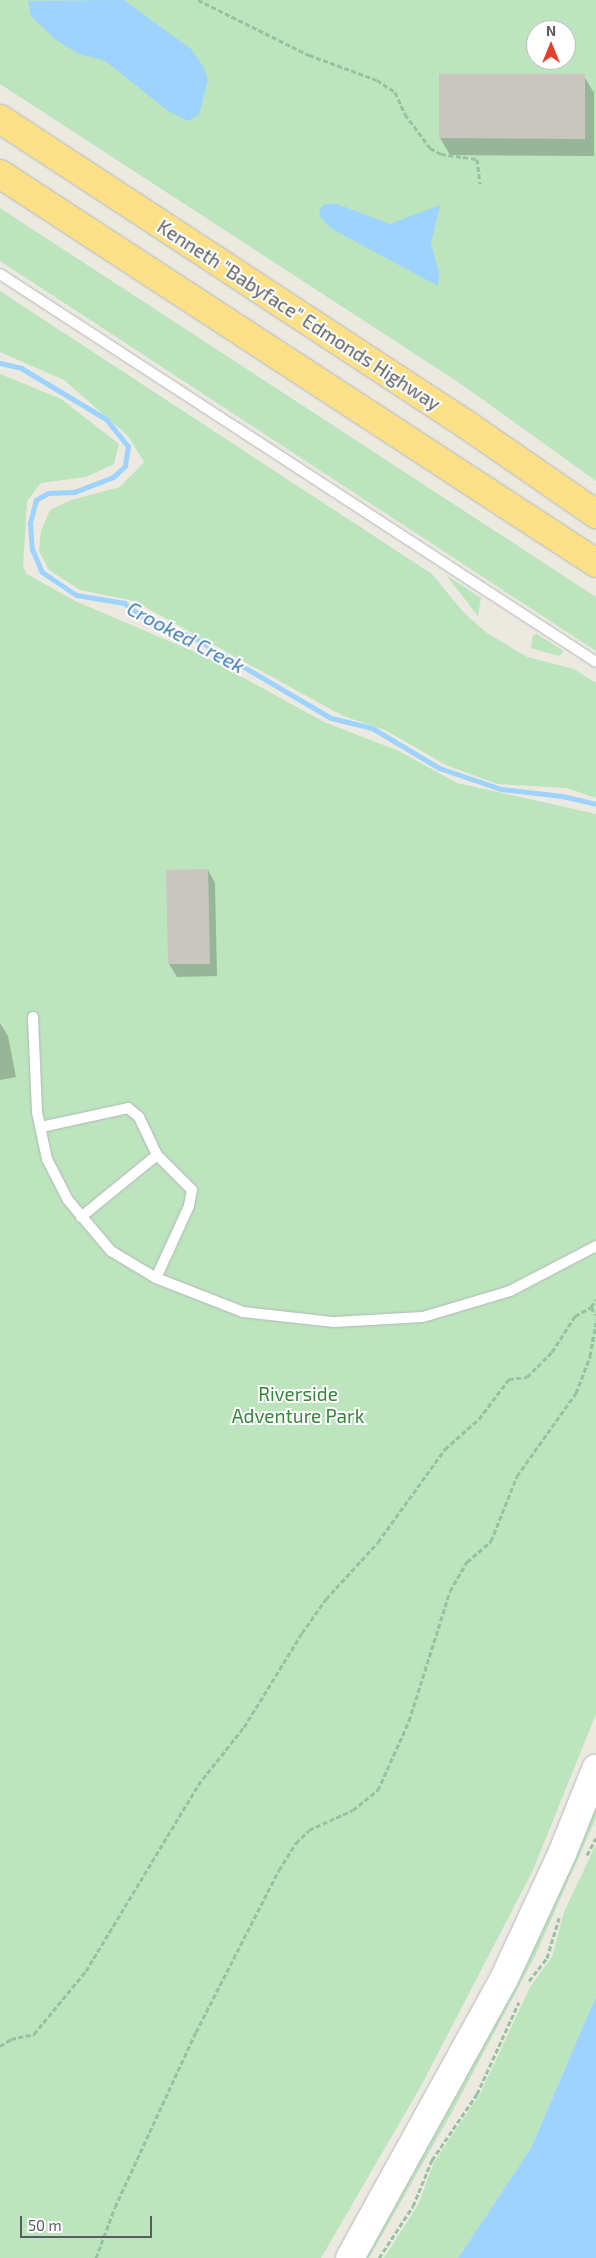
<!DOCTYPE html>
<style>
body{margin:0}
#map{position:relative;width:596px;height:2258px;overflow:hidden;background:#eceae0;font-family:"Exo 2",sans-serif}
div>[style]{position:absolute}
[style*='--x']{left:calc(var(--x)*1px);top:calc(var(--y)*1px);width:calc(var(--w)*1px);rotate:calc(var(--a)*1deg)}
.green>*{inset:0;background:#bce4bd}
.water>*{inset:0;background:#9ed3ff}
.shadow>*{inset:0;background:#0003}
.stream>*{height:5px;margin:-2.5px;padding:0 2.5px;transform-origin:2.5px;border-radius:2.5px;background:#9ed3ff}
.building>*{inset:0;background:#c9c6c0}
.path>*{height:3px;margin-top:-1.5px;transform-origin:0;background:repeating-linear-gradient(90deg,#95c3a2 0 5px,transparent 0 7.5px)}
.roads{filter:drop-shadow(0 0 1px #b3b7bb) drop-shadow(0 0 1px #b3b7bb)}
.lane>*{height:10px;margin:-5px;padding:0 5px;transform-origin:5px;border-radius:5px;background:#fff}
.secondary>*{height:28px;margin:-14px;padding:0 14px;transform-origin:14px;border-radius:14px;background:#fff}
.highway>*{height:28px;margin:-14px;padding:0 14px;transform-origin:14px;border-radius:14px;background:#fce087}
span{translate:-50% -50%;white-space:nowrap;text-align:center;line-height:1.15;-webkit-text-stroke:4px #fff;paint-order:stroke}
.street-label{font-size:19px;color:#595d62}
.park-label{font-size:19px;color:#35853a}
.water-label{font-size:20px;color:#3f79b9;font-style:italic}
.north{position:absolute;left:526px;top:20px;width:50px;height:50px;box-sizing:border-box;background:#fff;border:1px solid #bdbec0;border-radius:50%;rotate:0deg;font-size:14px;font-weight:700;line-height:20px;text-align:center;color:#595d62}
.north::after{content:'';display:block;margin:auto;width:18px;height:22px;background:#e83c2a;clip-path:polygon(50% 0,100% 100%,50% 72%,0 100%)}
.scale{position:absolute;left:20px;top:2216px;width:132px;height:22px;box-sizing:border-box;border:2px solid #595d62;border-top:0;padding-left:6px;font-size:15px;line-height:18px;white-space:nowrap;color:#595d62;-webkit-text-stroke:4px #fff;paint-order:stroke}
</style>
<div id="map">
<div class="green">
<i style="clip-path:polygon(evenodd,0 0,596px 0,596px 481px,458px 382px,0 84px,0 0,536px 30px,566px 30px,566px 60px,536px 60px,536px 30px)"></i>
<i style="clip-path:polygon(0 208px,596px 597px,596px 651px,0 261px)"></i>
<i style="clip-path:polygon(0 291px,432px 574px,464px 613px,487px 633px,527px 657px,574px 669px,596px 683px,596px 798px,567px 788px,497px 784px,446px 765px,385px 730px,343px 716px,134px 601px,80px 590px,49px 570px,39px 551px,41px 531px,50px 510px,71px 500px,120px 487px,144px 462px,128px 436px,64px 380px,0 352px)"></i>
<i style="clip-path:polygon(0 374px,61px 399px,119px 444px,114px 464px,86px 477px,41px 483px,27px 501px,23px 567px,27px 574px,75px 601px,202px 655px,324px 722px,399px 751px,457px 783px,596px 814px,596px 1714px,533px 1870px,421px 2086px,321px 2258px,0 2258px)"></i>
<i style="clip-path:polygon(446px 575px,481px 598px,478px 616px)"></i>
<i style="clip-path:polygon(537px 634px,564px 651px,559px 656px,531px 648px,533px 635px)"></i>
<i style="clip-path:polygon(596px 1806px,596px 1818px,535px 1956px,452px 2112px,369px 2258px,364px 2258px,545px 1918px)"></i>
<i style="clip-path:polygon(596px 1844px,596px 1996px,531px 2148px,458px 2258px,384px 2258px,418px 2205px,434px 2162px,480px 2094px,530px 1987px,552px 1957px,564px 1912px)"></i>
</div>
<div class="water">
<i style="clip-path:polygon(124px 0,191px 49px,203px 66px,208px 80px,199px 115px,188px 121px,168px 111px,104px 60px,79px 54px,56px 40px,31px 16px,28px 1px)"></i>
<i style="clip-path:polygon(325px 204px,337px 204px,390px 224px,440px 205px,431px 244px,439px 273px,438px 286px,332px 229px,321px 218px,319px 210px)"></i>
<i style="clip-path:polygon(596px 1996px,596px 2258px,458px 2258px,531px 2148px)"></i>
</div>
<div class="shadow">
<i style="clip-path:polygon(584px 76px,594px 93px,594px 156px,450px 155px,440px 138px)"></i>
<i style="clip-path:polygon(208px 870px,215px 883px,217px 976px,177px 977px,169px 964px,167px 871px)"></i>
<i style="clip-path:polygon(0 1023px,8px 1036px,16px 1077px,0 1080px)"></i>
</div>
<div class="stream">
<i style="--x:0;--y:363;--w:22;--a:13"></i>
<i style="--x:21;--y:368;--w:99;--a:31"></i>
<i style="--x:106;--y:419;--w:35;--a:51"></i>
<i style="--x:128;--y:446;--w:20;--a:99"></i>
<i style="--x:125;--y:466;--w:16;--a:137"></i>
<i style="--x:113;--y:477;--w:42;--a:159"></i>
<i style="--x:74;--y:492;--w:26;--a:178"></i>
<i style="--x:48;--y:493;--w:14;--a:150"></i>
<i style="--x:36;--y:500;--w:24;--a:105"></i>
<i style="--x:30;--y:523;--w:26;--a:86"></i>
<i style="--x:32;--y:549;--w:25;--a:67"></i>
<i style="--x:42;--y:572;--w:41;--a:34.1"></i>
<i style="--x:76;--y:595;--w:49;--a:9.5"></i>
<i style="--x:124;--y:603;--w:35;--a:37"></i>
<i style="--x:152;--y:624;--w:41;--a:17.1"></i>
<i style="--x:191;--y:636;--w:162;--a:30.4"></i>
<i style="--x:331;--y:718;--w:42;--a:13.7"></i>
<i style="--x:372;--y:728;--w:78;--a:30.8"></i>
<i style="--x:439;--y:768;--w:65;--a:18.7"></i>
<i style="--x:501;--y:789;--w:61;--a:6.5"></i>
<i style="--x:562;--y:796;--w:35;--a:13"></i>
</div>
<div class="building">
<i style="clip-path:polygon(439px 74px,585px 74px,585px 139px,439px 138px)"></i>
<i style="clip-path:polygon(208px 869px,210px 964px,168px 964px,166px 870px)"></i>
</div>
<div class="path">
<i style="--x:198;--y:0;--w:124;--a:26.4"></i>
<i style="--x:309;--y:55;--w:72;--a:20.2"></i>
<i style="--x:377;--y:80;--w:22;--a:34"></i>
<i style="--x:395;--y:92;--w:24;--a:66"></i>
<i style="--x:405;--y:114;--w:42;--a:53.7"></i>
<i style="--x:430;--y:148;--w:13;--a:29"></i>
<i style="--x:441;--y:154;--w:36;--a:8"></i>
<i style="--x:477;--y:159;--w:25;--a:83"></i>
<i style="--x:591;--y:1307;--w:9;--a:-54"></i>
<i style="--x:587;--y:1855;--w:19;--a:-62"></i>
<i style="--x:529;--y:1981;--w:29;--a:-52"></i>
<i style="--x:547;--y:1958;--w:42;--a:-73.3"></i>
<i style="--x:0;--y:2046;--w:13;--a:-32"></i>
<i style="--x:11;--y:2039;--w:24;--a:-12"></i>
<i style="--x:34;--y:2034;--w:82;--a:-50.5"></i>
<i style="--x:86;--y:1971;--w:217;--a:-58.9"></i>
<i style="--x:198;--y:1785;--w:74;--a:-51.6"></i>
<i style="--x:244;--y:1727;--w:110;--a:-58.3"></i>
<i style="--x:302;--y:1633;--w:42;--a:-54.8"></i>
<i style="--x:326;--y:1599;--w:77;--a:-47.6"></i>
<i style="--x:378;--y:1542;--w:115;--a:-54.2"></i>
<i style="--x:445;--y:1449;--w:45;--a:-41.4"></i>
<i style="--x:479;--y:1419;--w:50;--a:-53.1"></i>
<i style="--x:509;--y:1379;--w:18;--a:-6"></i>
<i style="--x:527;--y:1377;--w:35;--a:-45"></i>
<i style="--x:552;--y:1352;--w:43;--a:-57.4"></i>
<i style="--x:575;--y:1316;--w:18;--a:-29"></i>
<i style="--x:591;--y:1307;--w:9;--a:58"></i>
<i style="--x:96;--y:2258;--w:54;--a:-69.6"></i>
<i style="--x:115;--y:2207;--w:193;--a:-65.2"></i>
<i style="--x:196;--y:2032;--w:182;--a:-62.9"></i>
<i style="--x:279;--y:1870;--w:32;--a:-58"></i>
<i style="--x:296;--y:1843;--w:18;--a:-45"></i>
<i style="--x:309;--y:1830;--w:48;--a:-24.4"></i>
<i style="--x:353;--y:1810;--w:32;--a:-39"></i>
<i style="--x:378;--y:1790;--w:76;--a:-65.8"></i>
<i style="--x:409;--y:1721;--w:136;--a:-72.5"></i>
<i style="--x:450;--y:1591;--w:34;--a:-60"></i>
<i style="--x:467;--y:1562;--w:32;--a:-41"></i>
<i style="--x:491;--y:1541;--w:70;--a:-68.2"></i>
<i style="--x:517;--y:1476;--w:102;--a:-54.6"></i>
<i style="--x:576;--y:1393;--w:40;--a:-69"></i>
<i style="--x:590;--y:1356;--w:34;--a:-80"></i>
<i style="--x:379;--y:2258;--w:62;--a:-56.8"></i>
<i style="--x:413;--y:2206;--w:50;--a:-67.6"></i>
<i style="--x:432;--y:2160;--w:80;--a:-55.7"></i>
<i style="--x:477;--y:2094;--w:101;--a:-65.5"></i>
</div>
<div class="roads">
<div class="lane">
<i style="--x:0;--y:274;--w:711;--a:33.06"></i>
<i style="--x:33;--y:1017;--w:95;--a:87.6"></i>
<i style="--x:37;--y:1112;--w:48;--a:78"></i>
<i style="--x:47;--y:1159;--w:46;--a:62.9"></i>
<i style="--x:68;--y:1200;--w:67;--a:49.9"></i>
<i style="--x:111;--y:1251;--w:52;--a:31"></i>
<i style="--x:156;--y:1278;--w:93;--a:21.3"></i>
<i style="--x:243;--y:1312;--w:92;--a:6.3"></i>
<i style="--x:334;--y:1322;--w:89;--a:-3.2"></i>
<i style="--x:423;--y:1317;--w:91;--a:-16.6"></i>
<i style="--x:510;--y:1291;--w:97;--a:-27.6"></i>
<i style="--x:41;--y:1127;--w:89;--a:-12.3"></i>
<i style="--x:128;--y:1108;--w:14;--a:39"></i>
<i style="--x:139;--y:1117;--w:42;--a:64.7"></i>
<i style="--x:157;--y:1155;--w:49;--a:45"></i>
<i style="--x:192;--y:1190;--w:16;--a:101"></i>
<i style="--x:189;--y:1206;--w:79;--a:114.6"></i>
<i style="--x:81;--y:1217;--w:98;--a:-39.2"></i>
</div>
<div class="secondary">
<i style="--x:350;--y:2258;--w:316;--a:-61.1"></i>
<i style="--x:503;--y:1981;--w:140;--a:-65.1"></i>
<i style="--x:562;--y:1854;--w:92;--a:-68.2"></i>
</div>
<div class="highway">
<i style="--x:0;--y:119;--w:558;--a:33.23"></i>
<i style="--x:467;--y:425;--w:157;--a:34.6"></i>
<i style="--x:0;--y:174;--w:712;--a:33.13"></i>
</div>
</div>
<div class="street-label">
<span style="left:299px;top:315px;rotate:33deg">Kenneth "Babyface" Edmonds Highway</span>
</div>
<div class="park-label">
<span style="left:298px;top:1405px">Riverside<br>Adventure Park</span>
</div>
<div class="water-label">
<span style="left:186px;top:637px;rotate:28deg">Crooked Creek</span>
</div>
<div class="north">N</div>
<div class="scale">50 m</div>
</div>
